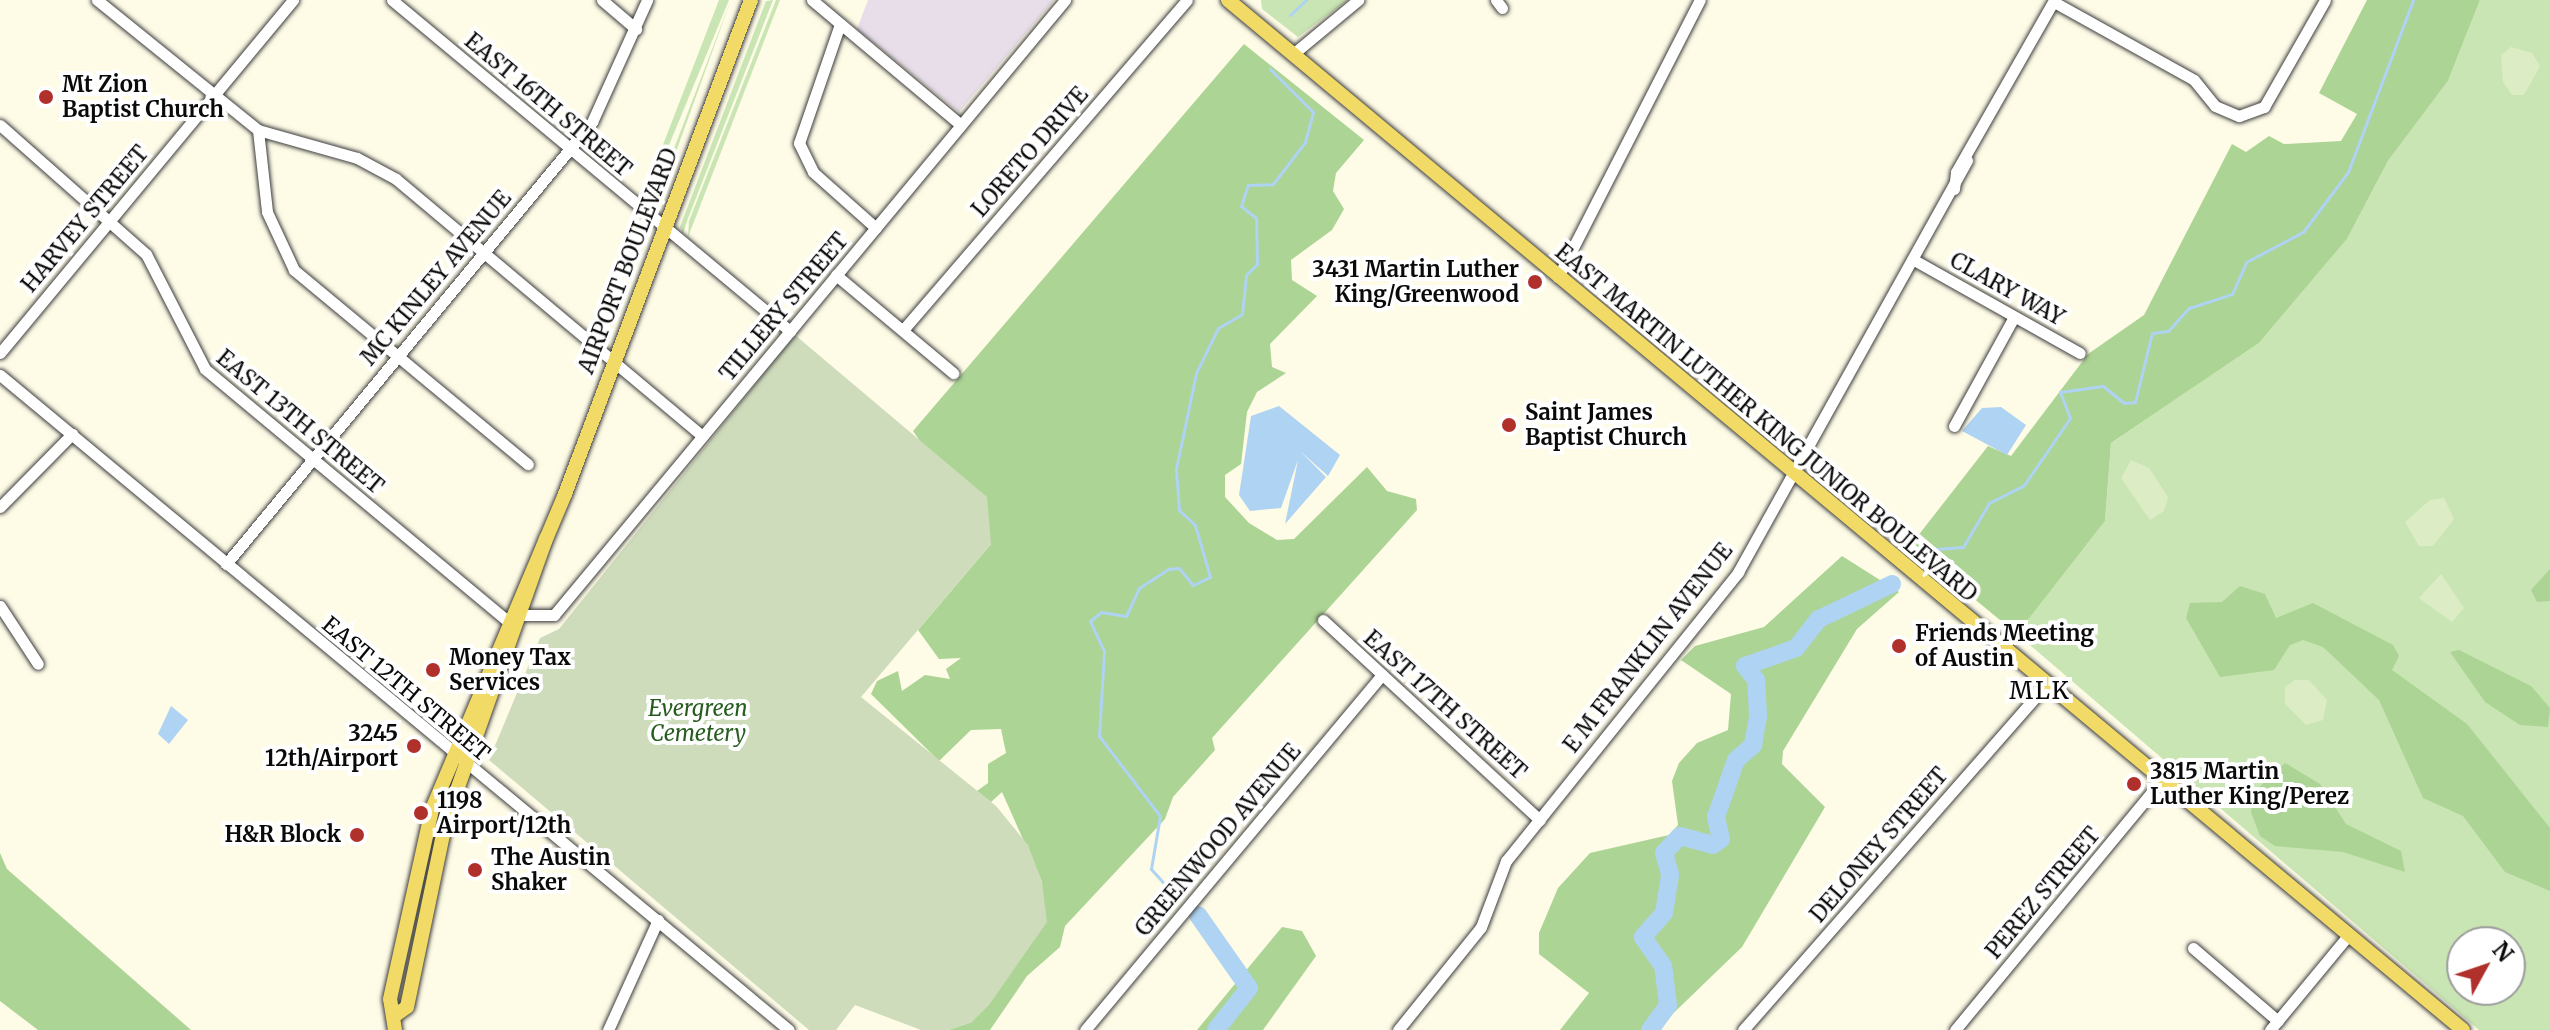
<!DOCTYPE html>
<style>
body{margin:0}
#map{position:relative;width:2550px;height:1030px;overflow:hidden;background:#fefbe7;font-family:Merriweather,serif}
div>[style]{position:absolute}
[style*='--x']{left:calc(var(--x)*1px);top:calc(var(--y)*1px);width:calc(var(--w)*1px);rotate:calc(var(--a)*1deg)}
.industrial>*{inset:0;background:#e8dee9}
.green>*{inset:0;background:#c9e5b4}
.forest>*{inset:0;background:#acd495}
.cemetery>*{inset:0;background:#cfdcbc}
.pitch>*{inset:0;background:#dcedc5}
.water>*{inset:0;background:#afd3f2}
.stream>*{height:3px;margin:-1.5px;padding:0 1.5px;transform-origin:1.5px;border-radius:1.5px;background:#afd3f2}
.river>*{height:18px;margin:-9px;padding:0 9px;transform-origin:9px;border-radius:9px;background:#afd3f2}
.roads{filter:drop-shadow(0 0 2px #3d3d3d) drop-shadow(0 0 2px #3d3d3d)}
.minor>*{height:11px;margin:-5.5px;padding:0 5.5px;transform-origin:5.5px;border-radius:5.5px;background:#fff}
.major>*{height:14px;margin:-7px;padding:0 7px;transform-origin:7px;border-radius:7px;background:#f1da65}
.dots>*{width:22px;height:22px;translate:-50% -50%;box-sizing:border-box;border:4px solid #fff;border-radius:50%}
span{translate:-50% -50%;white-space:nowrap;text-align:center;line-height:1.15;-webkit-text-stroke:8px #fff;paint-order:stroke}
.poi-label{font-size:22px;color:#0a0a0a;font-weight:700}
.left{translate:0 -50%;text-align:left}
.right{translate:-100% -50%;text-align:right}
.street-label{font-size:22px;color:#0a0a0a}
.park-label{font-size:22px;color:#275c1f;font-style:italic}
.neighbourhood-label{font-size:24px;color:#0a0a0a;letter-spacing:2px}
.north{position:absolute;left:2446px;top:926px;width:80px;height:80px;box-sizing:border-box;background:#fff;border:2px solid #9d9d9d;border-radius:50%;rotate:50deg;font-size:22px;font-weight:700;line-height:32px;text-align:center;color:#0a0a0a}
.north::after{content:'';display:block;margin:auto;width:28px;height:36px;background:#b0302b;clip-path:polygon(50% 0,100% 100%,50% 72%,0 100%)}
</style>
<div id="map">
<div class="industrial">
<i style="clip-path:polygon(868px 0,1054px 0,959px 112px,857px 29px)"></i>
</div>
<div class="green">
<i style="clip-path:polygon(719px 0,729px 0,645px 203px,642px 199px)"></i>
<i style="clip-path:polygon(731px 0,660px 196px,653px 203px)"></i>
<i style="clip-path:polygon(773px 0,687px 221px,683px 234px,680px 227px,766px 1px)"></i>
<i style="clip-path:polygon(776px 0,780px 0,688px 237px,689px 221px)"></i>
<i style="clip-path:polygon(1261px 0,1348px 0,1298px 37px,1262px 9px)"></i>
<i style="clip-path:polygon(evenodd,2480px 0,2550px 0,2550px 1030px,2479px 1030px,2017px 634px,2105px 521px,2111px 443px,2259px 343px,2347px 239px,2388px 161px,2448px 81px,2480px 0,2462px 942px,2510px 942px,2510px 990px,2462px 990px,2462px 942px)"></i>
</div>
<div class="forest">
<i style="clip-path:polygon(2367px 0,2480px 0,2448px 81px,2388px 161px,2347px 239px,2259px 343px,2111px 443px,2105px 521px,2017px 634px,1910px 546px,1988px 446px,2011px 456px,2088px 354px,2144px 315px,2232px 144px,2246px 152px,2269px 136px,2284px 144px,2341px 141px,2357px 114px,2319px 93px)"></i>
<i style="clip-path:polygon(1244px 44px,1364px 140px,1336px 173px,1333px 191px,1344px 209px,1332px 230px,1291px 260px,1292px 280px,1317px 296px,1270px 344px,1272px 367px,1286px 373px,1257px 392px,1247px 412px,1241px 464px,1225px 475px,1225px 497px,1249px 523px,1277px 540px,1294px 539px,1367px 467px,1387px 491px,1416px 499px,1417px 510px,1212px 738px,1215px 750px,1173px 797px,1165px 819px,1065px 926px,1060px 947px,1027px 976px,990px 1030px,948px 1030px,972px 1022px,1042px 882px,1002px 792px,991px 802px,977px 791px,988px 783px,988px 764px,1006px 753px,1001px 729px,971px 730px,939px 761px,871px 694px,877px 681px,898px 671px,902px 691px,925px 675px,950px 679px,946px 669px,961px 658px,939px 659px,918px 630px,991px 544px,913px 431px)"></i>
<i style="clip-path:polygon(1842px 556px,1899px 592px,1857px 629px,1783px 751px,1782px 764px,1825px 807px,1742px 947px,1656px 1030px,1560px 1030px,1589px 993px,1539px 954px,1539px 933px,1558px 888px,1590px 853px,1669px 835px,1678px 825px,1672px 781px,1679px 763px,1697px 743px,1728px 730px,1731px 694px,1681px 660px,1695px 646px,1764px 627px)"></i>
<i style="clip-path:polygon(2550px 569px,2550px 601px,2537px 602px,2531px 590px)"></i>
<i style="clip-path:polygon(2240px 586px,2265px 594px,2276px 618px,2313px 603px,2393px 645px,2399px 656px,2392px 670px,2467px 724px,2550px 828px,2550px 891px,2505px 872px,2463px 816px,2423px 798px,2379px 700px,2323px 647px,2303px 640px,2290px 645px,2274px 670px,2220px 677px,2186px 618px,2190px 603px,2222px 602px)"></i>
<i style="clip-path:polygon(2459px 650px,2531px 686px,2550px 708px,2548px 727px,2520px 725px,2485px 702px,2450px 652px)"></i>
<i style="clip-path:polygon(2285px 763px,2320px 784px,2346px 824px,2401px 851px,2405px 872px,2343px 852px,2275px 846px,2260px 836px,2251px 812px,2255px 791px)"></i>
<i style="clip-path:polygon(0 853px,7px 869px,191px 1030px,38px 1030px,0 1001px)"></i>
<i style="clip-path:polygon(1282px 927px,1302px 931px,1316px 956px,1263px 1030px,1197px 1030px)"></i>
</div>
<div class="cemetery">
<i style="clip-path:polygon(795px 335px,987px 497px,991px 544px,861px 697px,996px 806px,1028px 845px,1042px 882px,1047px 922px,989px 1005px,972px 1022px,948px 1030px,921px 1030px,855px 1005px,836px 1030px,809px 1030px,489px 760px,540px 638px,559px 629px)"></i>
</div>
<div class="pitch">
<i style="clip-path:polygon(2511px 47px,2532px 53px,2540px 66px,2524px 95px,2512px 95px,2503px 82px,2501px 55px)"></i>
<i style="clip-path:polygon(2131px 460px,2149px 468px,2168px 497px,2164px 511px,2150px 520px,2121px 478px)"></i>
<i style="clip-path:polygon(2444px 498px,2454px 519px,2433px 546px,2419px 546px,2405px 522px,2430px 500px)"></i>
<i style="clip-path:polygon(2441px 574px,2464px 608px,2452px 622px,2419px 598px)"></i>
<i style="clip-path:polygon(2295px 680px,2309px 680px,2327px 700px,2323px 720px,2306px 725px,2285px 704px,2285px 687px)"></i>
</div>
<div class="water">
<i style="clip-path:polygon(1279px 406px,1340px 455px,1328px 476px,1300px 451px,1326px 477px,1285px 524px,1298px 460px,1281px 508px,1250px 511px,1239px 495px,1251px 416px)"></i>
<i style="clip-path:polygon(2001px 407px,2026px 425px,2007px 455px,1962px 431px,1982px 408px)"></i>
<i style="clip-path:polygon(171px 706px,188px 720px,169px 744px,158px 734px)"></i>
</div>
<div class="stream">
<i style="--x:1290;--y:15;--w:22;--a:-43"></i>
<i style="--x:1921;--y:550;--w:42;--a:-4.1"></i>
<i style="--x:1963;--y:547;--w:51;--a:-59.4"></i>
<i style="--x:1989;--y:503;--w:39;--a:-27"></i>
<i style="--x:2024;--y:485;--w:81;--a:-55.5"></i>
<i style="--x:2070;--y:418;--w:28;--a:-111"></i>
<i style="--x:2060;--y:392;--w:43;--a:-7.9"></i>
<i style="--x:2103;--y:386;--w:27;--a:39"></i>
<i style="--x:2124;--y:403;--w:11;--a:-5"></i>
<i style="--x:2135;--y:402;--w:71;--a:-76.2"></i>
<i style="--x:2152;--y:333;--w:16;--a:-7"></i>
<i style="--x:2168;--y:331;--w:31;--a:-48"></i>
<i style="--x:2189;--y:308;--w:45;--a:-18"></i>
<i style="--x:2232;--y:294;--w:35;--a:-66"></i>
<i style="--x:2246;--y:262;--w:64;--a:-27.8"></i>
<i style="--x:2303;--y:232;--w:75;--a:-53.1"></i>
<i style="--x:2348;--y:172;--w:184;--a:-69.3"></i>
<i style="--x:1179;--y:900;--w:42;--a:-132.1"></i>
<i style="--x:1151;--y:869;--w:54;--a:-80.4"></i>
<i style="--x:1160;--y:816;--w:101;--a:-127.3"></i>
<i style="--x:1099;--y:736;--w:85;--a:-86.6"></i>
<i style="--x:1104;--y:651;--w:33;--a:-115"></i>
<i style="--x:1090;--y:621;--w:14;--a:-39"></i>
<i style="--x:1101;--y:612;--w:25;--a:9"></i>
<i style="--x:1126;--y:616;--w:31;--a:-65"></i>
<i style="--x:1139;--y:588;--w:35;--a:-33"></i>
<i style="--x:1168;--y:569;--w:11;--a:-5"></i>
<i style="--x:1179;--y:568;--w:22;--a:51"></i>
<i style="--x:1193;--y:585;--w:19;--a:-25"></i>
<i style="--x:1210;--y:577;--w:54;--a:-106.1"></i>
<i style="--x:1195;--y:525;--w:22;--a:-137"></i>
<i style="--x:1179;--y:510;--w:41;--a:-94.2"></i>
<i style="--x:1176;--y:469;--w:98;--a:-78.2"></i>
<i style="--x:1196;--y:373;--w:50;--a:-63.9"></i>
<i style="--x:1218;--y:328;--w:28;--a:-30"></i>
<i style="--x:1242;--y:314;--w:39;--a:-84"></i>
<i style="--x:1246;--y:275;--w:16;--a:-45"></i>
<i style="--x:1257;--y:264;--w:46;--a:-91.2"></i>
<i style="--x:1256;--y:218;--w:19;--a:-141"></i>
<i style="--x:1241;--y:206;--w:22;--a:-72"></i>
<i style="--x:1248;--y:185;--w:25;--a:-2"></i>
<i style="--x:1273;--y:184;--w:53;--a:-52.7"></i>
<i style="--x:1305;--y:142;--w:31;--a:-75"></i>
<i style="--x:1313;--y:112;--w:61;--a:-135"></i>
</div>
<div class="river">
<i style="--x:1198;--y:915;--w:89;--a:55.1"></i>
<i style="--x:1249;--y:988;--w:53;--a:128.2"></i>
<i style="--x:1650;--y:1030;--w:31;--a:-54"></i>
<i style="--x:1668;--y:1005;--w:39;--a:-97"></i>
<i style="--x:1663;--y:966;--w:35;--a:-125"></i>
<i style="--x:1643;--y:937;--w:32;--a:-49"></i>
<i style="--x:1664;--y:913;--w:39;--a:-81"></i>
<i style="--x:1670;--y:874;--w:22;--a:-106"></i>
<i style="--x:1664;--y:853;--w:23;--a:-47"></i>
<i style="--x:1680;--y:836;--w:34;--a:15"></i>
<i style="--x:1713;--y:845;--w:10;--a:-37"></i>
<i style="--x:1721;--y:839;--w:23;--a:-103"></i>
<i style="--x:1716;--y:817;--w:60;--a:-70.7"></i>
<i style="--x:1736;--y:760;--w:23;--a:-41"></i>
<i style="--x:1753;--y:745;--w:29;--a:-80"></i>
<i style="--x:1758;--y:716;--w:36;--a:-93"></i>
<i style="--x:1756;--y:680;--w:18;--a:-128"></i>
<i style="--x:1745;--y:666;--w:54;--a:-19.4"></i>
<i style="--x:1796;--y:648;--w:37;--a:-52"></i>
<i style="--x:1819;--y:619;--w:81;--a:-25.6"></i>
</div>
<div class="roads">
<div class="minor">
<i style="--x:97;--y:0;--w:207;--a:38.9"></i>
<i style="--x:258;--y:130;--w:82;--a:83.7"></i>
<i style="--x:267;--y:212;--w:64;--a:65"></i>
<i style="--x:294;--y:270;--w:304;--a:39.7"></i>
<i style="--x:392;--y:0;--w:518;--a:39.75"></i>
<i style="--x:602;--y:0;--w:45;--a:40.5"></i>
<i style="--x:812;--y:0;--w:194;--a:40"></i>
<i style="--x:1496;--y:0;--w:10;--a:53"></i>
<i style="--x:2054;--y:2;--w:160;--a:29.1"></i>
<i style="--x:2194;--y:80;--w:33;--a:51"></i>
<i style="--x:2215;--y:106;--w:26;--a:23"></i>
<i style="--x:2239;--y:116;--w:27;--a:-20"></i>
<i style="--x:2264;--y:107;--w:123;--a:-60.3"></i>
<i style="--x:840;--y:24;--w:126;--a:109"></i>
<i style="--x:799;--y:143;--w:32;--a:64"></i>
<i style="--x:813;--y:172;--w:84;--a:41.6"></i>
<i style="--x:1293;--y:54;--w:85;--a:-39.7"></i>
<i style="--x:0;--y:125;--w:195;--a:41.5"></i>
<i style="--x:146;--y:254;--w:129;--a:62.8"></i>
<i style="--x:205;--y:369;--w:393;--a:39.8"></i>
<i style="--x:258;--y:130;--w:103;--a:15.8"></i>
<i style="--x:357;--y:158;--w:44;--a:28.3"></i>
<i style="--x:396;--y:179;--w:400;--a:40"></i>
<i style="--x:1954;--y:189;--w:17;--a:-83"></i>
<i style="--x:1956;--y:172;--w:198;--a:-60.3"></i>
<i style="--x:1914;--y:260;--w:190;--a:29.3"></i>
<i style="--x:836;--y:275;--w:153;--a:39.9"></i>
<i style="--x:1558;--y:277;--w:311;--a:-62.9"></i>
<i style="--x:903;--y:330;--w:435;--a:-49.3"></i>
<i style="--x:0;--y:353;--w:459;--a:-50.3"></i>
<i style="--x:0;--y:375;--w:1025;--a:39.7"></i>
<i style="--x:1954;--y:426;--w:124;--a:-61.2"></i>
<i style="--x:0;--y:507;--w:103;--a:-45.4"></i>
<i style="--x:226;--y:564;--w:574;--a:-50.37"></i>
<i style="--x:592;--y:122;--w:134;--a:-65.7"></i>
<i style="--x:0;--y:606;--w:69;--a:56.8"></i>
<i style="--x:524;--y:615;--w:30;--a:0"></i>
<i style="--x:554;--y:615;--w:800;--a:-50.28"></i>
<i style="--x:1323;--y:620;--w:295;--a:42.7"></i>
<i style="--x:2193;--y:948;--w:112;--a:40.7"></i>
<i style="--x:608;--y:1030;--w:121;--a:-65.6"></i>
<i style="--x:1085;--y:1030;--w:463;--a:-50.1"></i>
<i style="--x:1398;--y:1030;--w:132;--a:-51.1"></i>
<i style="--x:1481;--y:927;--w:71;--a:-69.3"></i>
<i style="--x:1506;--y:861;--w:371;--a:-51.2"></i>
<i style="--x:1738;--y:572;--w:471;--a:-60.9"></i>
<i style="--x:1743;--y:1030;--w:459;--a:-48.7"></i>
<i style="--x:1955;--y:1030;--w:323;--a:-50.4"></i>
<i style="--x:2270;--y:1030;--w:121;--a:-50.4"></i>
</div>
<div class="major">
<i style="--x:1228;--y:0;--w:1608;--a:39.83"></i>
<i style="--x:397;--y:1014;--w:12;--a:-35"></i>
<i style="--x:407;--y:1007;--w:190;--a:-78.2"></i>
<i style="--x:446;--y:821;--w:300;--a:-70.5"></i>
<i style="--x:395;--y:1030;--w:31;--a:-99"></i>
<i style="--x:390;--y:999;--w:195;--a:-77.5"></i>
<i style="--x:432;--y:809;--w:342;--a:-67.1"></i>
<i style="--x:565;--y:494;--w:528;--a:-69.37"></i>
</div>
</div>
<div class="dots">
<i style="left:46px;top:97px;background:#b0302b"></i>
<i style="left:1535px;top:282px;background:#b0302b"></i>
<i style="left:1509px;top:425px;background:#b0302b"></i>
<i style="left:1899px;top:646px;background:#b0302b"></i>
<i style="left:433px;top:670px;background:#b0302b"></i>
<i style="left:414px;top:746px;background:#b0302b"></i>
<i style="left:2134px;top:784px;background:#b0302b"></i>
<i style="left:421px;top:813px;background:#b0302b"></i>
<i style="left:357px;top:835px;background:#b0302b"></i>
<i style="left:475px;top:870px;background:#b0302b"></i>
</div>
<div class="poi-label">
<span class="left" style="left:62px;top:97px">Mt Zion<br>Baptist Church</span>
<span class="right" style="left:1519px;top:282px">3431 Martin Luther<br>King/Greenwood</span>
<span class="left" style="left:1525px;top:425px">Saint James<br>Baptist Church</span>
<span class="left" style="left:1915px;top:646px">Friends Meeting<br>of Austin</span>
<span class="left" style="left:449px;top:670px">Money Tax<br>Services</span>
<span class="right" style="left:398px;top:746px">3245<br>12th/Airport</span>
<span class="left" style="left:2150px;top:784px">3815 Martin<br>Luther King/Perez</span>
<span class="left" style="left:437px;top:813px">1198<br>Airport/12th</span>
<span class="right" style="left:341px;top:835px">H&amp;R Block</span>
<span class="left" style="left:491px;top:870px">The Austin<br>Shaker</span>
</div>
<div class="street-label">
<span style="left:548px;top:105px;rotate:40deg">EAST 16TH STREET</span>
<span style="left:1030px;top:152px;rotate:-49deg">LORETO DRIVE</span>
<span style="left:85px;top:219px;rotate:-50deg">HARVEY STREET</span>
<span style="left:628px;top:261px;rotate:-69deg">AIRPORT BOULEVARD</span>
<span style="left:436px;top:278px;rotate:-50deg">MC KINLEY AVENUE</span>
<span style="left:2007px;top:289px;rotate:29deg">CLARY WAY</span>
<span style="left:784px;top:307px;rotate:-50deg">TILLERY STREET</span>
<span style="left:300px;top:422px;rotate:40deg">EAST 13TH STREET</span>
<span style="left:1766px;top:423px;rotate:40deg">EAST MARTIN LUTHER KING JUNIOR BOULEVARD</span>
<span style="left:1648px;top:648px;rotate:-52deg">E M FRANKLIN AVENUE</span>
<span style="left:406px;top:689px;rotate:40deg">EAST 12TH STREET</span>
<span style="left:1445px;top:705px;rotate:42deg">EAST 17TH STREET</span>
<span style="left:1218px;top:840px;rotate:-50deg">GREENWOOD AVENUE</span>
<span style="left:1879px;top:845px;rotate:-49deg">DELONEY STREET</span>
<span style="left:2043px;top:893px;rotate:-50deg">PEREZ STREET</span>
</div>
<div class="park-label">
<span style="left:698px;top:721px">Evergreen<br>Cemetery</span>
</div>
<div class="neighbourhood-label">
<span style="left:2040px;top:691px">MLK</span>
</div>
<div class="north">N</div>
</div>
